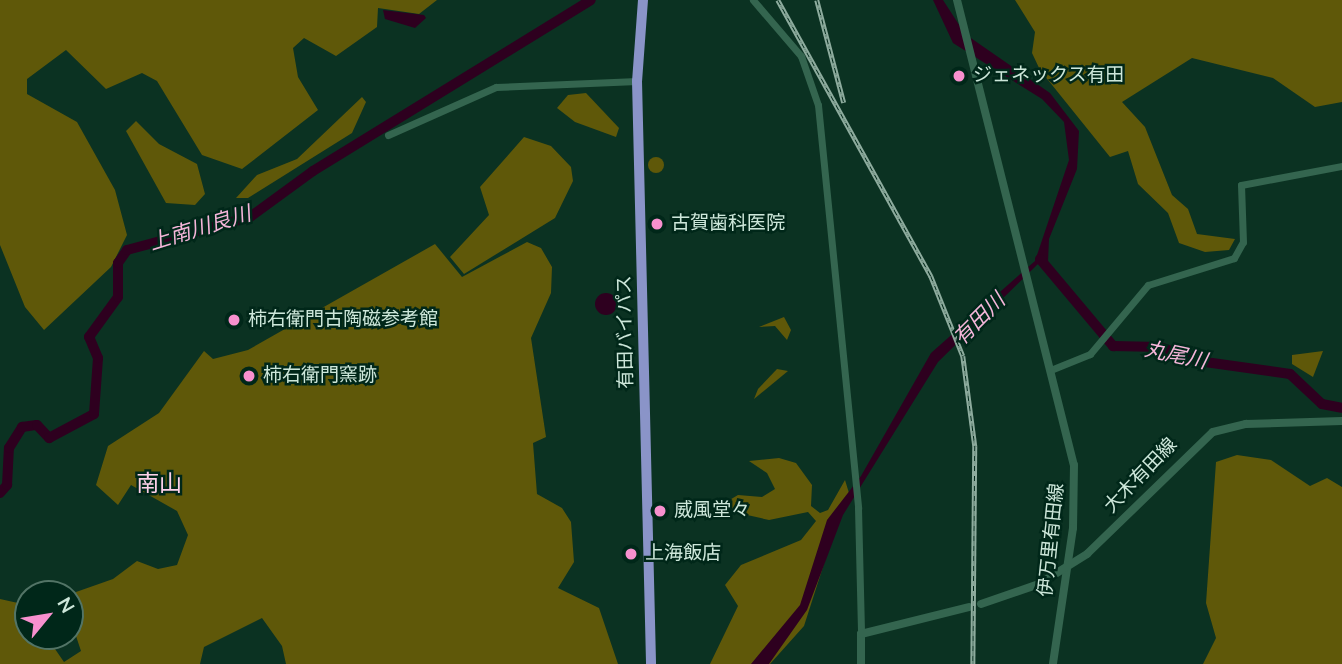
<!DOCTYPE html>
<meta charset="utf-8">
<style>
body{margin:0}
#map{position:relative;width:1342px;height:664px;overflow:hidden;background:#0b3222;font-family:"Nunito Sans","Noto Sans JP",sans-serif}
div>[style]{position:absolute}
[style*='--x']{left:calc(var(--x)*1px);top:calc(var(--y)*1px);width:calc(var(--w)*1px);rotate:calc(var(--a)*1deg)}
.forest>*{inset:0;background:#5f5809}
.round{border-radius:50%}
.water>*{inset:0;background:#2e001f}
.river>*{height:10px;margin:-5px;padding:0 5px;transform-origin:5px;border-radius:5px;background:#2e001f}
.tertiary>*{height:7px;margin:-3.5px;padding:0 3.5px;transform-origin:3.5px;border-radius:3.5px;background:#34654f}
.secondary>*{height:8px;margin:-4px;padding:0 4px;transform-origin:4px;border-radius:4px;background:#34654f}
.trunk>*{height:10px;margin:-5px;padding:0 5px;transform-origin:5px;border-radius:5px;background:#8a94c8}
.rail>*{height:4.5px;margin-top:-2.25px;transform-origin:0;background:repeating-linear-gradient(90deg,#002719 0 5px,#8eac9e 0 10px);box-sizing:border-box;border-block:2px solid #8eac9e}
.dots>*{width:19px;height:19px;translate:-50% -50%;box-sizing:border-box;border:4px solid #002719;border-radius:50%}
span{translate:-50% -50%;white-space:nowrap;text-align:center;line-height:1.15;-webkit-text-stroke:5px #002719;paint-order:stroke}
.poi-label{font-size:19px;color:#cde7da}
.left{translate:0 -50%;text-align:left}
.street-label{font-size:19px;color:#cde7da}
.water-label{font-size:21px;color:#f5b6da;font-style:italic}
.quarter-label{font-size:23px;color:#fdd0e9}
.north{position:absolute;left:14px;top:580px;width:70px;height:70px;box-sizing:border-box;background:#002719;border:2px solid #527466;border-radius:50%;rotate:60deg;font-size:19px;font-weight:700;line-height:28px;text-align:center;color:#cde7da}
.north::after{content:'';display:block;margin:auto;width:24px;height:32px;background:#f790ce;clip-path:polygon(50% 0,100% 100%,50% 72%,0 100%)}
</style>
<div id="map">
<div class="forest">
<i style="clip-path:polygon(0 0,437px 0,419px 14px,378px 8px,377px 27px,336px 56px,304px 38px,293px 48px,298px 77px,318px 110px,242px 169px,202px 155px,157px 81px,142px 73px,106px 89px,66px 50px,27px 79px,27px 94px,77px 122px,115px 190px,127px 235px,111px 267px,44px 330px,25px 307px,0 245px)"></i>
<i style="clip-path:polygon(1015px 0,1342px 0,1342px 102px,1315px 107px,1273px 78px,1192px 58px,1122px 102px,1145px 127px,1172px 195px,1188px 209px,1197px 234px,1235px 239px,1229px 250px,1205px 252px,1179px 243px,1168px 213px,1138px 184px,1128px 151px,1110px 157px,1040px 70px,1032px 53px,1035px 32px)"></i>
<i style="clip-path:polygon(586px 93px,619px 128px,616px 137px,575px 122px,557px 108px,568px 95px)"></i>
<i style="clip-path:polygon(362px 97px,366px 102px,352px 133px,248px 198px,236px 198px,257px 175px,297px 159px)"></i>
<i style="clip-path:polygon(136px 121px,159px 144px,197px 164px,205px 194px,195px 205px,166px 203px,126px 131px)"></i>
<i style="clip-path:polygon(524px 137px,551px 146px,571px 167px,573px 181px,555px 218px,464px 274px,450px 257px,489px 215px,480px 187px)"></i>
<i class="round" style="left:648px;top:157px;width:16px;height:16px"></i>
<i style="clip-path:polygon(527px 242px,541px 248px,552px 267px,551px 293px,531px 338px,546px 437px,533px 443px,537px 494px,562px 508px,571px 522px,574px 562px,558px 588px,599px 608px,618px 664px,286px 664px,282px 646px,262px 618px,204px 647px,200px 664px,0 664px,0 599px,18px 603px,28px 618px,28px 636px,46px 636px,64px 662px,81px 651px,70px 618px,76px 592px,113px 579px,137px 561px,158px 569px,177px 565px,188px 535px,177px 511px,131px 485px,118px 505px,96px 485px,108px 446px,159px 413px,204px 351px,213px 359px,248px 350px,435px 244px,462px 277px)"></i>
<i style="clip-path:polygon(784px 317px,791px 330px,787px 340px,775px 326px,759px 327px)"></i>
<i style="clip-path:polygon(1323px 351px,1313px 377px,1292px 364px,1292px 355px)"></i>
<i style="clip-path:polygon(777px 369px,788px 371px,754px 399px,758px 389px)"></i>
<i style="clip-path:polygon(1237px 455px,1271px 460px,1310px 486px,1327px 478px,1342px 487px,1342px 664px,1203px 664px,1216px 638px,1206px 603px,1216px 462px)"></i>
<i style="clip-path:polygon(779px 458px,796px 463px,812px 485px,811px 506px,820px 513px,828px 510px,845px 480px,849px 493px,828px 530px,831px 542px,804px 626px,770px 664px,710px 664px,738px 606px,725px 585px,741px 565px,801px 540px,816px 521px,808px 512px,769px 520px,716px 508px,738px 495px,762px 497px,775px 489px,767px 473px,749px 461px)"></i>
</div>
<div class="water">
<i style="clip-path:polygon(933px 0,943px 0,965px 34px,1050px 93px,1079px 131px,1077px 169px,1049px 239px,1048px 262px,1040px 262px,938px 362px,843px 515px,807px 610px,769px 664px,751px 664px,800px 605px,827px 520px,861px 476px,931px 353px,1035px 261px,1069px 160px,1064px 122px,1042px 99px,953px 43px)"></i>
<i style="clip-path:polygon(383px 10px,424px 15px,426px 18px,415px 28px,385px 19px)"></i>
<i class="round" style="left:595px;top:293px;width:22px;height:22px"></i>
</div>
<div class="river">
<i style="--x:1040;--y:259;--w:114;--a:50"></i>
<i style="--x:1113;--y:346;--w:47;--a:1.2"></i>
<i style="--x:1160;--y:347;--w:40;--a:20.2"></i>
<i style="--x:1198;--y:361;--w:93;--a:8"></i>
<i style="--x:1290;--y:374;--w:44;--a:43.2"></i>
<i style="--x:1322;--y:404;--w:20;--a:11"></i>
<i style="--x:0;--y:493;--w:11;--a:-49"></i>
<i style="--x:7;--y:485;--w:37;--a:-87"></i>
<i style="--x:9;--y:448;--w:25;--a:-58"></i>
<i style="--x:22;--y:427;--w:15;--a:-8"></i>
<i style="--x:37;--y:425;--w:18;--a:47"></i>
<i style="--x:49;--y:438;--w:51;--a:-28.1"></i>
<i style="--x:94;--y:414;--w:56;--a:-85.9"></i>
<i style="--x:98;--y:358;--w:23;--a:-113"></i>
<i style="--x:89;--y:337;--w:49;--a:-54.1"></i>
<i style="--x:118;--y:297;--w:34;--a:-90"></i>
<i style="--x:118;--y:263;--w:16;--a:-55"></i>
<i style="--x:127;--y:250;--w:127;--a:-15"></i>
<i style="--x:250;--y:217;--w:78;--a:-36.1"></i>
<i style="--x:313;--y:171;--w:326;--a:-31.6"></i>
</div>
<div class="tertiary">
<i style="--x:753;--y:0;--w:74;--a:49.4"></i>
<i style="--x:801;--y:56;--w:52;--a:70.9"></i>
<i style="--x:818;--y:105;--w:405;--a:84.3"></i>
<i style="--x:858;--y:508;--w:126;--a:88.6"></i>
<i style="--x:388;--y:135;--w:118;--a:-24"></i>
<i style="--x:496;--y:87;--w:141;--a:-2.4"></i>
<i style="--x:1053;--y:369;--w:40;--a:-22"></i>
<i style="--x:1090;--y:354;--w:90;--a:-50"></i>
<i style="--x:1148;--y:285;--w:90;--a:-17.4"></i>
<i style="--x:1234;--y:258;--w:18;--a:-61"></i>
<i style="--x:1243;--y:242;--w:57;--a:-92"></i>
<i style="--x:1241;--y:185;--w:103;--a:-10.7"></i>
</div>
<div class="secondary">
<i style="--x:957;--y:0;--w:479;--a:75.9"></i>
<i style="--x:1074;--y:465;--w:63;--a:90.9"></i>
<i style="--x:1073;--y:528;--w:137;--a:98.4"></i>
<i style="--x:981;--y:604;--w:61;--a:-19"></i>
<i style="--x:1039;--y:584;--w:57;--a:-32"></i>
<i style="--x:1087;--y:554;--w:175;--a:-44.1"></i>
<i style="--x:1213;--y:432;--w:34;--a:-14"></i>
<i style="--x:1246;--y:424;--w:96;--a:-1.8"></i>
<i style="--x:861;--y:664;--w:30;--a:-90"></i>
<i style="--x:861;--y:634;--w:111;--a:-14"></i>
</div>
<div class="trunk">
<i style="--x:643;--y:0;--w:81;--a:94.2"></i>
<i style="--x:637;--y:81;--w:583;--a:88.62"></i>
</div>
<div class="rail">
<i style="--x:778;--y:0;--w:316;--a:61"></i>
<i style="--x:931;--y:276;--w:86;--a:68.2"></i>
<i style="--x:963;--y:356;--w:91;--a:82.4"></i>
<i style="--x:975;--y:446;--w:218;--a:90.5"></i>
<i style="--x:817;--y:0;--w:106;--a:75.3"></i>
</div>
<div class="dots">
<i style="left:959px;top:76px;background:#f790ce"></i>
<i style="left:657px;top:224px;background:#f790ce"></i>
<i style="left:234px;top:320px;background:#f790ce"></i>
<i style="left:249px;top:376px;background:#f790ce"></i>
<i style="left:660px;top:511px;background:#f790ce"></i>
<i style="left:631px;top:554px;background:#f790ce"></i>
</div>
<div class="poi-label">
<span class="left" style="left:973px;top:76px">ジェネックス有田</span>
<span class="left" style="left:671px;top:224px">古賀歯科医院</span>
<span class="left" style="left:248px;top:320px">柿右衛門古陶磁参考館</span>
<span class="left" style="left:263px;top:376px">柿右衛門窯跡</span>
<span class="left" style="left:674px;top:511px">威風堂々</span>
<span class="left" style="left:645px;top:554px">上海飯店</span>
</div>
<div class="street-label">
<span style="left:626px;top:332px;rotate:-91deg">有田バイパス</span>
<span style="left:1141px;top:476px;rotate:-46deg">大木有田線</span>
<span style="left:1052px;top:540px;rotate:-84deg">伊万里有田線</span>
</div>
<div class="water-label">
<span style="left:200px;top:228px;rotate:-17deg">上南川良川</span>
<span style="left:979px;top:319px;rotate:-45deg">有田川</span>
<span style="left:1176px;top:355px;rotate:12deg">丸尾川</span>
</div>
<div class="quarter-label">
<span style="left:159px;top:484px">南山</span>
</div>
<div class="north">N</div>
</div>
